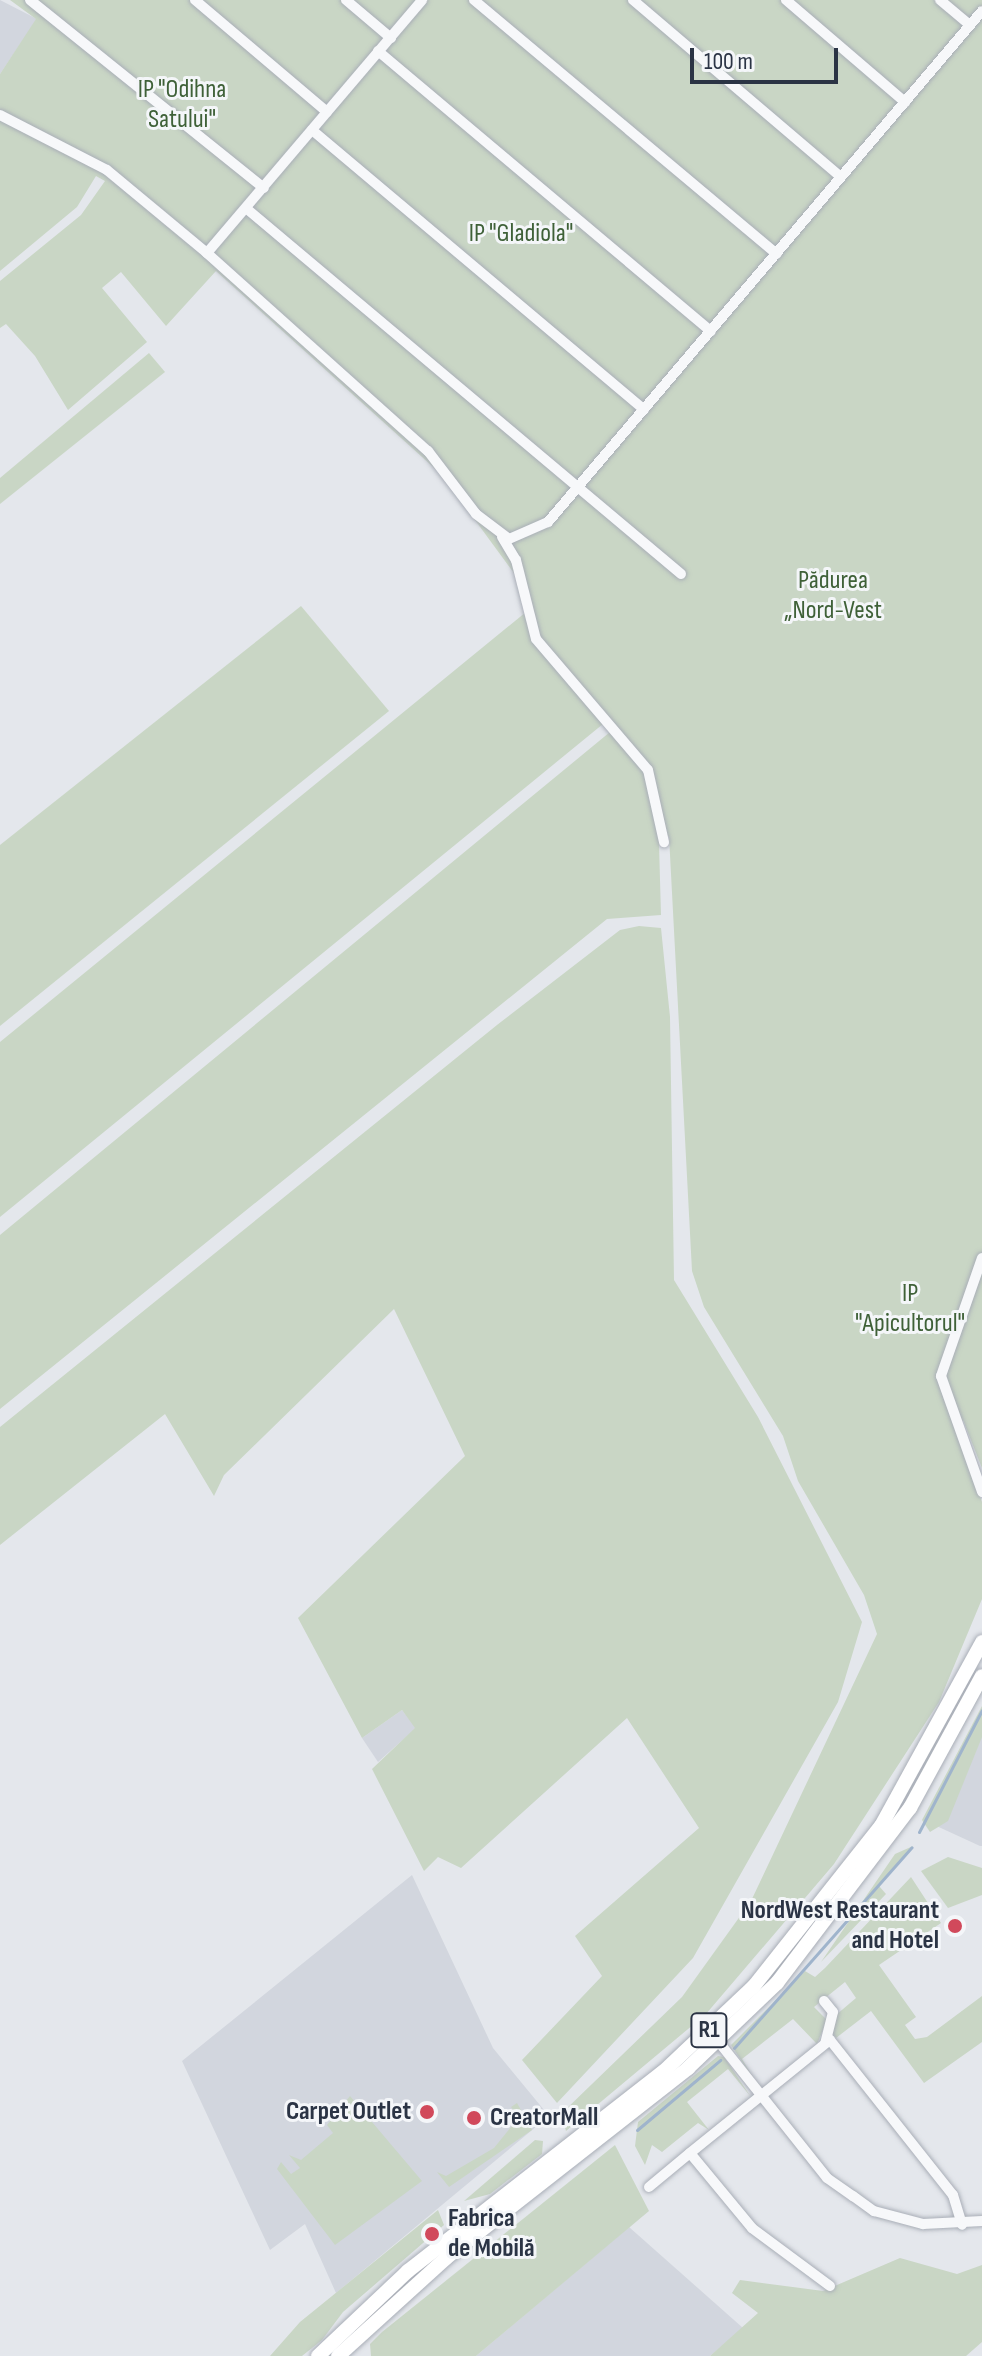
<!DOCTYPE html>
<meta charset="utf-8">
<style>
body{margin:0}
#map{position:relative;width:982px;height:2356px;overflow:hidden;background:#e4e7ec;font-family:"Sofia Sans Condensed",sans-serif}
div>[style]{position:absolute}
[style*='--x']{left:calc(var(--x)*1px);top:calc(var(--y)*1px);width:calc(var(--w)*1px);rotate:calc(var(--a)*1deg)}
.built>*{inset:0;background:#d2d6de}
.green>*{inset:0;background:#c9d6c5}
.stream>*{height:3px;margin:-1.5px;padding:0 1.5px;transform-origin:1.5px;border-radius:1.5px;background:#9fb4cc}
.roads{filter:drop-shadow(0 0 2px #a9aeb7) drop-shadow(0 0 2px #a9aeb7)}
.minor>*{height:10px;margin:-5px;padding:0 5px;transform-origin:5px;border-radius:5px;background:#f7f8fa}
.highway>*{height:14px;margin:-7px;padding:0 7px;transform-origin:7px;border-radius:7px;background:#fff}
.dots>*{width:22px;height:22px;translate:-50% -50%;box-sizing:border-box;border:4px solid #f4f6f9;border-radius:50%}
span{translate:-50% -50%;white-space:nowrap;text-align:center;line-height:1.15;-webkit-text-stroke:6px #f4f6f9;paint-order:stroke}
.shield-label span{padding:2px 6px;background:#f4f6f9;border:2px solid;border-radius:6px;-webkit-text-stroke-width:0}
.shield-label{font-size:24px;color:#2b3445;font-weight:700}
.park-label{font-size:26px;color:#3f6138}
.poi-label{font-size:26px;color:#2b3445;font-weight:700}
.right{translate:-100% -50%;text-align:right}
.left{translate:0 -50%;text-align:left}
.scale{position:absolute;left:690px;top:48px;width:148px;height:36px;box-sizing:border-box;border:4px solid #2b3445;border-top:0;padding-left:10px;font-size:24px;line-height:28px;white-space:nowrap;color:#2b3445;-webkit-text-stroke:6px #f4f6f9;paint-order:stroke}
</style>
<div id="map">
<div class="built">
<i style="clip-path:polygon(0 0,37px 19px,0 74px)"></i>
<i style="clip-path:polygon(402px 1710px,416px 1728px,378px 1762px,362px 1738px)"></i>
<i style="clip-path:polygon(982px 1726px,982px 1846px,980px 1846px,930px 1823px)"></i>
<i style="clip-path:polygon(412px 1875px,493px 2048px,549px 2116px,336px 2293px,305px 2224px,270px 2250px,182px 2061px)"></i>
<i style="clip-path:polygon(629px 2227px,743px 2328px,710px 2356px,476px 2356px)"></i>
</div>
<div class="green">
<i style="clip-path:polygon(10px 0,982px 0,982px 1468px,963px 1420px,956px 1431px,982px 1502px,982px 1599px,939px 1702px,834px 1864px,706px 2014px,566px 2131px,561px 2114px,682px 1997px,751px 1901px,877px 1634px,864px 1595px,798px 1481px,783px 1436px,704px 1307px,692px 1271px,669px 836px,659px 844px,661px 915px,607px 919px,0 1409px,0 1235px,610px 732px,603px 724px,0 1217px,0 1042px,526px 612px,519px 580px,442px 475px,216px 271px,166px 326px,121px 272px,102px 288px,147px 342px,68px 410px,35px 356px,6px 324px,0 328px,0 281px,81px 215px,105px 181px,96px 176px,77px 207px,0 271px,0 74px,36px 19px)"></i>
<i style="clip-path:polygon(149px 353px,165px 372px,0 504px,0 478px)"></i>
<i style="clip-path:polygon(301px 606px,389px 711px,0 1026px,0 845px)"></i>
<i style="clip-path:polygon(639px 926px,661px 928px,670px 1017px,674px 1280px,758px 1417px,862px 1622px,838px 1702px,693px 1958px,557px 2103px,522px 2060px,602px 1976px,575px 1936px,699px 1828px,627px 1718px,461px 1868px,438px 1857px,424px 1871px,372px 1769px,415px 1728px,402px 1710px,362px 1738px,298px 1618px,465px 1456px,394px 1309px,224px 1475px,214px 1496px,165px 1414px,0 1545px,0 1427px,497px 1025px,620px 930px)"></i>
<i style="clip-path:polygon(982px 1706px,982px 1737px,948px 1821px,930px 1832px,922px 1820px)"></i>
<i style="clip-path:polygon(913px 1846px,879px 1886px,886px 1894px,821px 1962px,895px 1854px)"></i>
<i style="clip-path:polygon(948px 1857px,982px 1868px,982px 1895px,948px 1908px,921px 1871px)"></i>
<i style="clip-path:polygon(911px 1877px,941px 1923px,879px 1965px,916px 2017px,905px 2025px,915px 2039px,927px 2037px,982px 1996px,982px 2042px,924px 2083px,871px 2011px,836px 2038px,831px 2031px,836px 2015px,856px 1998px,845px 1982px,814px 2007px,827px 2020px,817px 2044px,793px 2019px,742px 2059px,759px 2087px,731px 2045px,805px 1971px,815px 1977px,825px 1968px)"></i>
<i style="clip-path:polygon(718px 2056px,724px 2057px,751px 2097px,728px 2069px,687px 2102px,709px 2130px,698px 2123px,662px 2152px,652px 2145px,645px 2165px,635px 2146px,638px 2122px)"></i>
<i style="clip-path:polygon(350px 2096px,422px 2181px,335px 2245px,277px 2169px,281px 2162px,291px 2174px,300px 2168px,289px 2155px,301px 2160px,333px 2133px,327px 2125px)"></i>
<i style="clip-path:polygon(517px 2103px,532px 2130px,449px 2187px,437px 2172px,446px 2176px,494px 2148px,519px 2117px,511px 2107px)"></i>
<i style="clip-path:polygon(535px 2140px,543px 2141px,542px 2154px,490px 2194px,464px 2201px)"></i>
<i style="clip-path:polygon(615px 2145px,649px 2211px,476px 2356px,371px 2356px,370px 2344px,382px 2332px)"></i>
<i style="clip-path:polygon(438px 2210px,444px 2225px,343px 2312px,322px 2340px,302px 2356px,270px 2356px,300px 2322px)"></i>
<i style="clip-path:polygon(900px 2258px,957px 2274px,982px 2265px,982px 2342px,966px 2356px,710px 2356px,758px 2313px,732px 2293px,740px 2280px,823px 2291px)"></i>
</div>
<div class="stream">
<i style="--x:919;--y:1832;--w:137;--a:-62.7"></i>
<i style="--x:734;--y:2048;--w:268;--a:-48.5"></i>
<i style="--x:637;--y:2130;--w:109;--a:-40.1"></i>
</div>
<div class="roads">
<div class="minor">
<i style="--x:30;--y:0;--w:300;--a:38.8"></i>
<i style="--x:195;--y:0;--w:173;--a:40.3"></i>
<i style="--x:346;--y:0;--w:59;--a:40.2"></i>
<i style="--x:474;--y:0;--w:395;--a:40"></i>
<i style="--x:633;--y:0;--w:273;--a:40.4"></i>
<i style="--x:786;--y:0;--w:157;--a:40.6"></i>
<i style="--x:940;--y:0;--w:39;--a:40"></i>
<i style="--x:378;--y:51;--w:435;--a:40.1"></i>
<i style="--x:0;--y:115;--w:120;--a:27.2"></i>
<i style="--x:107;--y:170;--w:130;--a:39.7"></i>
<i style="--x:207;--y:253;--w:297;--a:41.9"></i>
<i style="--x:428;--y:451;--w:79;--a:52.7"></i>
<i style="--x:476;--y:514;--w:41;--a:37.1"></i>
<i style="--x:509;--y:539;--w:43;--a:-23.6"></i>
<i style="--x:548;--y:522;--w:670;--a:-49.66"></i>
<i style="--x:312;--y:130;--w:434;--a:40.1"></i>
<i style="--x:247;--y:209;--w:567;--a:40.06"></i>
<i style="--x:207;--y:253;--w:332;--a:-49.6"></i>
<i style="--x:502;--y:537;--w:27;--a:59"></i>
<i style="--x:516;--y:560;--w:81;--a:75.8"></i>
<i style="--x:536;--y:639;--w:172;--a:49.5"></i>
<i style="--x:648;--y:770;--w:74;--a:77.5"></i>
<i style="--x:982;--y:1258;--w:125;--a:109.2"></i>
<i style="--x:941;--y:1376;--w:123;--a:70.5"></i>
<i style="--x:824;--y:2001;--w:14;--a:51"></i>
<i style="--x:833;--y:2012;--w:32;--a:104"></i>
<i style="--x:718;--y:2041;--w:175;--a:51.5"></i>
<i style="--x:827;--y:2178;--w:32;--a:35"></i>
<i style="--x:853;--y:2196;--w:26;--a:36"></i>
<i style="--x:874;--y:2211;--w:51;--a:14.9"></i>
<i style="--x:923;--y:2224;--w:59;--a:-2.9"></i>
<i style="--x:649;--y:2187;--w:53;--a:-39.7"></i>
<i style="--x:830;--y:2286;--w:97;--a:-143.4"></i>
<i style="--x:752;--y:2228;--w:97;--a:-129.6"></i>
<i style="--x:690;--y:2153;--w:180;--a:-38.9"></i>
<i style="--x:830;--y:2040;--w:198;--a:51.6"></i>
<i style="--x:953;--y:2195;--w:31;--a:73"></i>
</div>
<div class="highway">
<i style="--x:318;--y:2356;--w:124;--a:-43.4"></i>
<i style="--x:408;--y:2271;--w:323;--a:-38"></i>
<i style="--x:663;--y:2072;--w:125;--a:-43.4"></i>
<i style="--x:754;--y:1986;--w:204;--a:-51.6"></i>
<i style="--x:881;--y:1826;--w:210;--a:-61.2"></i>
<i style="--x:338;--y:2356;--w:146;--a:-42.2"></i>
<i style="--x:446;--y:2258;--w:308;--a:-38.1"></i>
<i style="--x:688;--y:2068;--w:123;--a:-43.7"></i>
<i style="--x:777;--y:1983;--w:220;--a:-52.8"></i>
<i style="--x:910;--y:1808;--w:150;--a:-61.4"></i>
</div>
</div>
<div class="dots">
<i style="left:955px;top:1926px;background:#d1495b"></i>
<i style="left:427px;top:2112px;background:#d1495b"></i>
<i style="left:474px;top:2118px;background:#d1495b"></i>
<i style="left:432px;top:2234px;background:#d1495b"></i>
</div>
<div class="shield-label">
<span style="left:709px;top:2030px">R1</span>
</div>
<div class="park-label">
<span style="left:182px;top:105px">IP "Odihna<br>Satului"</span>
<span style="left:521px;top:234px">IP "Gladiola"</span>
<span style="left:833px;top:596px">Pădurea<br>„Nord-Vest</span>
<span style="left:910px;top:1309px">IP<br>"Apicultorul"</span>
</div>
<div class="poi-label">
<span class="right" style="left:939px;top:1926px">NordWest Restaurant<br>and Hotel</span>
<span class="right" style="left:411px;top:2112px">Carpet Outlet</span>
<span class="left" style="left:490px;top:2118px">CreatorMall</span>
<span class="left" style="left:448px;top:2234px">Fabrica<br>de Mobilă</span>
</div>
<div class="scale">100 m</div>
</div>
